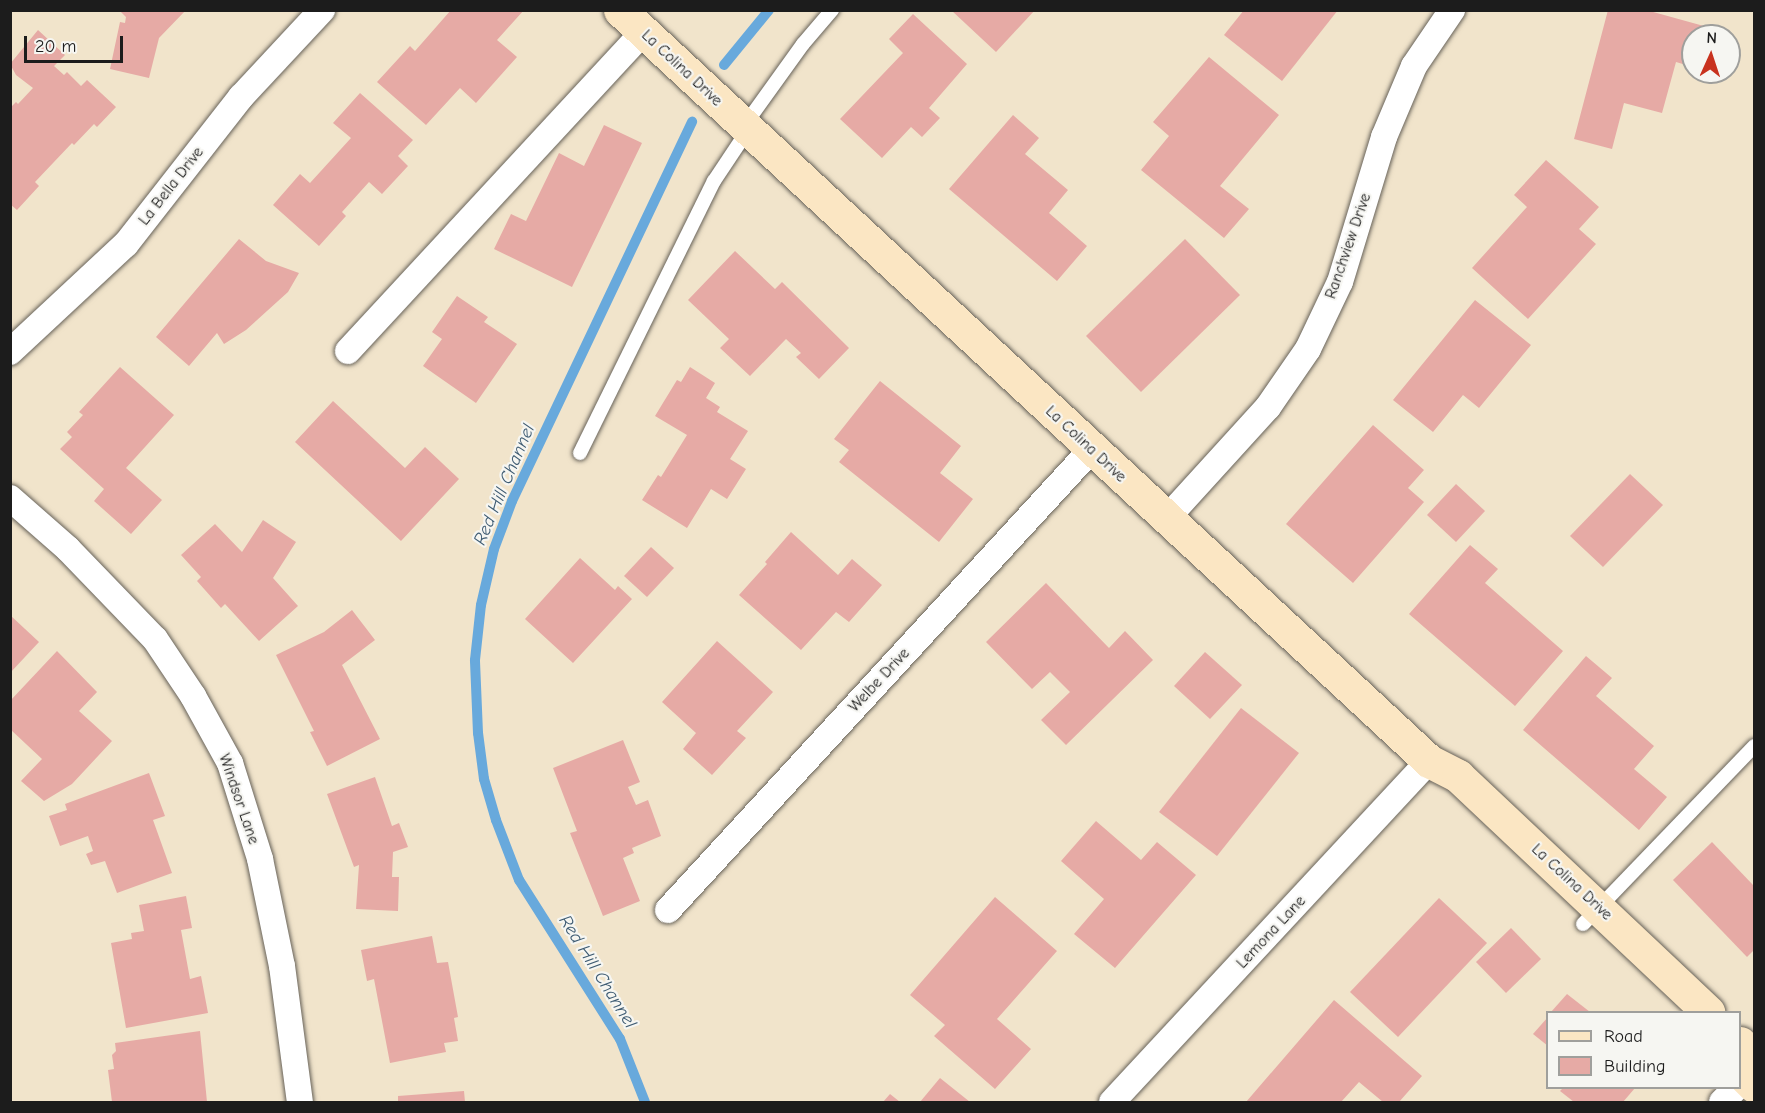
<!DOCTYPE html>
<style>
body{margin:0}
#map{position:relative;width:1765px;height:1113px;overflow:hidden;background:#f1e4cb;font-family:"Comic Neue",sans-serif}
div>[style]{position:absolute}
[style*='--x']{left:calc(var(--x)*1px);top:calc(var(--y)*1px);width:calc(var(--w)*1px);rotate:calc(var(--a)*1deg)}
.stream>*{height:10px;margin:-5px;padding:0 5px;transform-origin:5px;border-radius:5px;background:#68a9dc}
.building>*{inset:0;background:#e6aaa5}
.roads{filter:drop-shadow(0 0 2px #676259) drop-shadow(0 0 2px #676259)}
.lane>*{height:14px;margin:-7px;padding:0 7px;transform-origin:7px;border-radius:7px;background:#fff}
.street>*{height:26px;margin:-13px;padding:0 13px;transform-origin:13px;border-radius:13px;background:#fff}
.secondary>*{height:33px;margin:-16.5px;padding:0 16.5px;transform-origin:16.5px;border-radius:16.5px;background:#fbe6c3}
span{translate:-50% -50%;white-space:nowrap;text-align:center;line-height:1.15;-webkit-text-stroke:4.5px #f6f6f2;paint-order:stroke}
.street-label{font-size:16px;color:#1c1c1c}
.water-label{font-size:18px;color:#3e5b72;font-style:italic}
.frame{position:absolute;inset:0;border:12px solid #1c1c1c;pointer-events:none}
.legend{position:absolute;left:1546px;top:1011px;width:195px;height:78px;box-sizing:border-box;background:#f6f6f2;border:2px solid #9f9f9c;margin:0;padding:8px 10px;list-style:none;font-size:18px;color:#1c1c1c}
.legend li{display:flex;align-items:center;gap:12px;height:30px}
.legend b{width:30px;border:2px solid #9f9f9c}
.north{position:absolute;left:1681px;top:24px;width:60px;height:60px;box-sizing:border-box;background:#f6f6f2;border:2px solid #9f9f9c;border-radius:50%;rotate:3deg;font-size:16px;font-weight:700;line-height:24px;text-align:center;color:#1c1c1c}
.north::after{content:'';display:block;margin:auto;width:21px;height:27px;background:#c8321e;clip-path:polygon(50% 0,100% 100%,50% 72%,0 100%)}
.scale{position:absolute;left:24px;top:36px;width:99px;height:27px;box-sizing:border-box;border:3px solid #1c1c1c;border-top:0;padding-left:8px;font-size:18px;line-height:21px;white-space:nowrap;color:#1c1c1c;-webkit-text-stroke:4px #f6f6f2;paint-order:stroke}
</style>
<div id="map">
<div class="stream">
<i style="--x:724;--y:65;--w:71;--a:-50.7"></i>
<i style="--x:645;--y:1102;--w:68;--a:-111.6"></i>
<i style="--x:620;--y:1039;--w:188;--a:-122.4"></i>
<i style="--x:519;--y:880;--w:64;--a:-111"></i>
<i style="--x:496;--y:820;--w:43;--a:-106.3"></i>
<i style="--x:484;--y:779;--w:46;--a:-97.4"></i>
<i style="--x:478;--y:733;--w:73;--a:-92.4"></i>
<i style="--x:475;--y:660;--w:55;--a:-83.8"></i>
<i style="--x:481;--y:605;--w:57;--a:-76.9"></i>
<i style="--x:494;--y:549;--w:51;--a:-69.4"></i>
<i style="--x:512;--y:501;--w:420;--a:-64.6"></i>
</div>
<div class="building">
<i style="clip-path:polygon(119px 10px,186px 10px,159px 38px,149px 78px,110px 69px,120px 22px,125px 23px,126px 17px)"></i>
<i style="clip-path:polygon(451px 10px,524px 10px,497px 40px,517px 57px,476px 103px,460px 88px,426px 125px,377px 82px,410px 46px,415px 51px)"></i>
<i style="clip-path:polygon(951px 10px,1035px 10px,996px 52px)"></i>
<i style="clip-path:polygon(1244px 10px,1338px 10px,1282px 81px,1224px 35px)"></i>
<i style="clip-path:polygon(1608px 10px,1646px 10px,1711px 28px,1709px 36px,1693px 36px,1693px 67px,1676px 62px,1662px 113px,1624px 103px,1612px 149px,1574px 139px)"></i>
<i style="clip-path:polygon(913px 14px,967px 64px,929px 108px,940px 118px,922px 137px,911px 127px,882px 158px,840px 119px,903px 53px,889px 39px)"></i>
<i style="clip-path:polygon(38px 30px,65px 55px,54px 66px,64px 75px,67px 72px,81px 86px,87px 80px,116px 107px,97px 127px,94px 124px,74px 145px,72px 143px,35px 182px,39px 186px,17px 210px,10px 204px,10px 108px,16px 102px,18px 104px,33px 88px,16px 75px,10px 64px)"></i>
<i style="clip-path:polygon(1209px 57px,1279px 115px,1220px 186px,1249px 209px,1224px 238px,1141px 170px,1169px 136px,1153px 122px)"></i>
<i style="clip-path:polygon(360px 93px,413px 140px,398px 156px,408px 166px,382px 194px,369px 182px,342px 212px,346px 216px,319px 246px,273px 205px,300px 174px,310px 183px,351px 138px,333px 123px)"></i>
<i style="clip-path:polygon(1013px 115px,1039px 138px,1025px 154px,1068px 190px,1049px 213px,1087px 246px,1057px 281px,949px 189px)"></i>
<i style="clip-path:polygon(604px 125px,642px 143px,572px 287px,494px 249px,511px 214px,526px 221px,559px 153px,584px 166px)"></i>
<i style="clip-path:polygon(1546px 160px,1599px 207px,1579px 229px,1596px 244px,1528px 319px,1472px 268px,1527px 207px,1514px 195px)"></i>
<i style="clip-path:polygon(239px 239px,266px 261px,299px 273px,288px 292px,246px 330px,224px 344px,217px 333px,189px 366px,156px 337px)"></i>
<i style="clip-path:polygon(1185px 239px,1240px 295px,1141px 392px,1086px 336px)"></i>
<i style="clip-path:polygon(735px 251px,775px 289px,782px 282px,849px 348px,819px 379px,796px 357px,801px 353px,786px 339px,750px 376px,720px 348px,729px 339px,688px 300px)"></i>
<i style="clip-path:polygon(457px 296px,488px 317px,484px 322px,517px 344px,476px 403px,423px 366px,442px 339px,432px 332px)"></i>
<i style="clip-path:polygon(1475px 300px,1531px 345px,1479px 408px,1463px 395px,1433px 432px,1393px 400px)"></i>
<i style="clip-path:polygon(120px 367px,174px 415px,126px 468px,162px 500px,131px 534px,94px 501px,104px 489px,60px 449px,72px 437px,67px 432px,83px 415px,79px 412px)"></i>
<i style="clip-path:polygon(690px 367px,715px 383px,706px 398px,720px 407px,717px 412px,748px 431px,730px 459px,746px 469px,727px 499px,711px 489px,687px 528px,642px 500px,658px 475px,661px 477px,687px 435px,655px 416px,677px 380px,681px 382px)"></i>
<i style="clip-path:polygon(880px 381px,961px 446px,940px 473px,973px 499px,939px 542px,839px 462px,849px 450px,834px 439px)"></i>
<i style="clip-path:polygon(333px 401px,405px 468px,425px 447px,459px 479px,401px 541px,295px 442px)"></i>
<i style="clip-path:polygon(1373px 425px,1424px 470px,1408px 488px,1424px 502px,1353px 583px,1286px 524px)"></i>
<i style="clip-path:polygon(1630px 474px,1663px 505px,1603px 567px,1570px 536px)"></i>
<i style="clip-path:polygon(1456px 484px,1485px 511px,1456px 542px,1427px 515px)"></i>
<i style="clip-path:polygon(263px 520px,296px 542px,273px 578px,298px 606px,259px 641px,225px 604px,221px 608px,197px 581px,201px 577px,181px 555px,215px 524px,242px 552px)"></i>
<i style="clip-path:polygon(791px 532px,838px 575px,852px 559px,882px 585px,849px 622px,836px 612px,801px 650px,739px 595px,767px 564px,765px 562px)"></i>
<i style="clip-path:polygon(1470px 545px,1498px 569px,1485px 583px,1563px 651px,1515px 706px,1409px 614px)"></i>
<i style="clip-path:polygon(651px 547px,674px 568px,647px 597px,624px 576px)"></i>
<i style="clip-path:polygon(580px 558px,615px 590px,618px 586px,632px 599px,573px 663px,525px 619px)"></i>
<i style="clip-path:polygon(1046px 583px,1109px 648px,1125px 631px,1153px 660px,1066px 745px,1041px 720px,1070px 692px,1050px 672px,1032px 689px,986px 642px)"></i>
<i style="clip-path:polygon(352px 610px,375px 640px,342px 665px,380px 739px,327px 766px,310px 732px,314px 731px,276px 655px,324px 632px)"></i>
<i style="clip-path:polygon(10px 615px,39px 642px,10px 673px)"></i>
<i style="clip-path:polygon(717px 641px,773px 692px,737px 731px,746px 738px,712px 775px,683px 749px,696px 733px,662px 702px)"></i>
<i style="clip-path:polygon(57px 651px,97px 692px,79px 711px,112px 741px,72px 784px,44px 801px,21px 781px,42px 759px,10px 729px,10px 701px)"></i>
<i style="clip-path:polygon(1205px 652px,1242px 685px,1210px 719px,1174px 686px)"></i>
<i style="clip-path:polygon(1586px 656px,1612px 678px,1596px 696px,1654px 746px,1634px 769px,1667px 797px,1639px 830px,1523px 730px)"></i>
<i style="clip-path:polygon(1241px 708px,1299px 753px,1217px 856px,1159px 812px)"></i>
<i style="clip-path:polygon(623px 740px,640px 782px,628px 787px,636px 805px,648px 800px,661px 836px,632px 848px,634px 853px,623px 858px,640px 901px,603px 916px,570px 833px,577px 831px,553px 768px)"></i>
<i style="clip-path:polygon(149px 773px,165px 816px,153px 820px,172px 873px,117px 893px,105px 861px,91px 865px,86px 854px,93px 851px,88px 836px,60px 846px,49px 816px,67px 810px,65px 804px)"></i>
<i style="clip-path:polygon(375px 777px,392px 826px,399px 823px,408px 847px,393px 852px,392px 877px,399px 877px,398px 911px,356px 909px,359px 865px,354px 867px,327px 794px)"></i>
<i style="clip-path:polygon(1096px 821px,1141px 860px,1157px 842px,1196px 875px,1115px 968px,1074px 934px,1104px 899px,1061px 861px)"></i>
<i style="clip-path:polygon(1712px 842px,1754px 886px,1754px 950px,1747px 957px,1673px 880px)"></i>
<i style="clip-path:polygon(186px 896px,192px 928px,181px 930px,190px 979px,201px 976px,208px 1013px,126px 1028px,111px 943px,132px 939px,131px 933px,144px 931px,139px 905px)"></i>
<i style="clip-path:polygon(995px 897px,1057px 951px,997px 1019px,1031px 1049px,995px 1089px,934px 1036px,945px 1025px,910px 995px)"></i>
<i style="clip-path:polygon(1439px 898px,1487px 943px,1398px 1037px,1350px 992px)"></i>
<i style="clip-path:polygon(1511px 928px,1541px 959px,1506px 993px,1476px 962px)"></i>
<i style="clip-path:polygon(432px 936px,437px 963px,448px 962px,458px 1017px,454px 1018px,458px 1041px,444px 1043px,446px 1052px,390px 1063px,374px 979px,367px 981px,361px 950px)"></i>
<i style="clip-path:polygon(1567px 994px,1590px 1012px,1551px 1012px)"></i>
<i style="clip-path:polygon(1334px 1000px,1422px 1076px,1399px 1102px,1383px 1102px,1359px 1082px,1341px 1102px,1246px 1102px)"></i>
<i style="clip-path:polygon(1548px 1017px,1548px 1046px,1533px 1034px)"></i>
<i style="clip-path:polygon(200px 1031px,207px 1102px,112px 1102px,108px 1070px,114px 1069px,112px 1055px,116px 1051px,115px 1043px)"></i>
<i style="clip-path:polygon(940px 1078px,970px 1102px,920px 1102px)"></i>
<i style="clip-path:polygon(1563px 1088px,1635px 1088px,1623px 1102px,1574px 1102px,1560px 1091px)"></i>
<i style="clip-path:polygon(464px 1091px,465px 1102px,398px 1102px,398px 1096px)"></i>
<i style="clip-path:polygon(890px 1094px,900px 1102px,883px 1102px)"></i>
</div>
<div class="roads">
<div class="lane">
<i style="--x:744;--y:126;--w:101;--a:-54.3"></i>
<i style="--x:803;--y:44;--w:45;--a:-49.5"></i>
<i style="--x:580;--y:453;--w:303;--a:-63.8"></i>
<i style="--x:714;--y:181;--w:61;--a:-56.3"></i>
<i style="--x:1583;--y:924;--w:247;--a:-46.1"></i>
</div>
<div class="street">
<i style="--x:348;--y:351;--w:434;--a:-47.2"></i>
<i style="--x:10;--y:352;--w:158;--a:-43"></i>
<i style="--x:126;--y:244;--w:187;--a:-52"></i>
<i style="--x:241;--y:97;--w:119;--a:-47"></i>
<i style="--x:10;--y:498;--w:77;--a:41.3"></i>
<i style="--x:68;--y:549;--w:125;--a:46"></i>
<i style="--x:155;--y:639;--w:69;--a:56.3"></i>
<i style="--x:193;--y:696;--w:77;--a:61.1"></i>
<i style="--x:230;--y:763;--w:101;--a:72.6"></i>
<i style="--x:260;--y:859;--w:109;--a:78.4"></i>
<i style="--x:282;--y:966;--w:137;--a:82.5"></i>
<i style="--x:1167;--y:518;--w:150;--a:-47.7"></i>
<i style="--x:1268;--y:407;--w:70;--a:-55.4"></i>
<i style="--x:1308;--y:349;--w:74;--a:-64.5"></i>
<i style="--x:1340;--y:282;--w:152;--a:-73.1"></i>
<i style="--x:1384;--y:137;--w:77;--a:-67.1"></i>
<i style="--x:1414;--y:66;--w:68;--a:-55.8"></i>
<i style="--x:668;--y:910;--w:625;--a:-47.4"></i>
<i style="--x:1112;--y:1102;--w:466;--a:-47.1"></i>
<i style="--x:1722;--y:1102;--w:20;--a:-45"></i>
</div>
<div class="secondary">
<i style="--x:620;--y:10;--w:1104;--a:42.87"></i>
<i style="--x:1429;--y:761;--w:33;--a:27"></i>
<i style="--x:1458;--y:776;--w:344;--a:43.3"></i>
<i style="--x:1740;--y:1043;--w:21;--a:47"></i>
<i style="--x:1740;--y:1072;--w:20;--a:45"></i>
</div>
</div>
<div class="street-label">
<span style="left:682px;top:68px;rotate:43deg">La Colina Drive</span>
<span style="left:171px;top:186px;rotate:-52deg">La Bella Drive</span>
<span style="left:1348px;top:246px;rotate:-71deg">Ranchview Drive</span>
<span style="left:1086px;top:444px;rotate:43deg">La Colina Drive</span>
<span style="left:879px;top:680px;rotate:-47deg">Welbe Drive</span>
<span style="left:239px;top:799px;rotate:71deg">Windsor Lane</span>
<span style="left:1572px;top:882px;rotate:43deg">La Colina Drive</span>
<span style="left:1271px;top:932px;rotate:-47deg">Lemona Lane</span>
</div>
<div class="water-label">
<span style="left:505px;top:485px;rotate:-67deg">Red Hill Channel</span>
<span style="left:597px;top:972px;rotate:58deg">Red Hill Channel</span>
</div>
<div class="frame"></div>
<ul class="legend">
<li><b style="height:8px;background:#fbe6c3"></b>Road</li>
<li><b style="height:16px;background:#e6aaa5"></b>Building</li>
</ul>
<div class="north">N</div>
<div class="scale">20 m</div>
</div>
